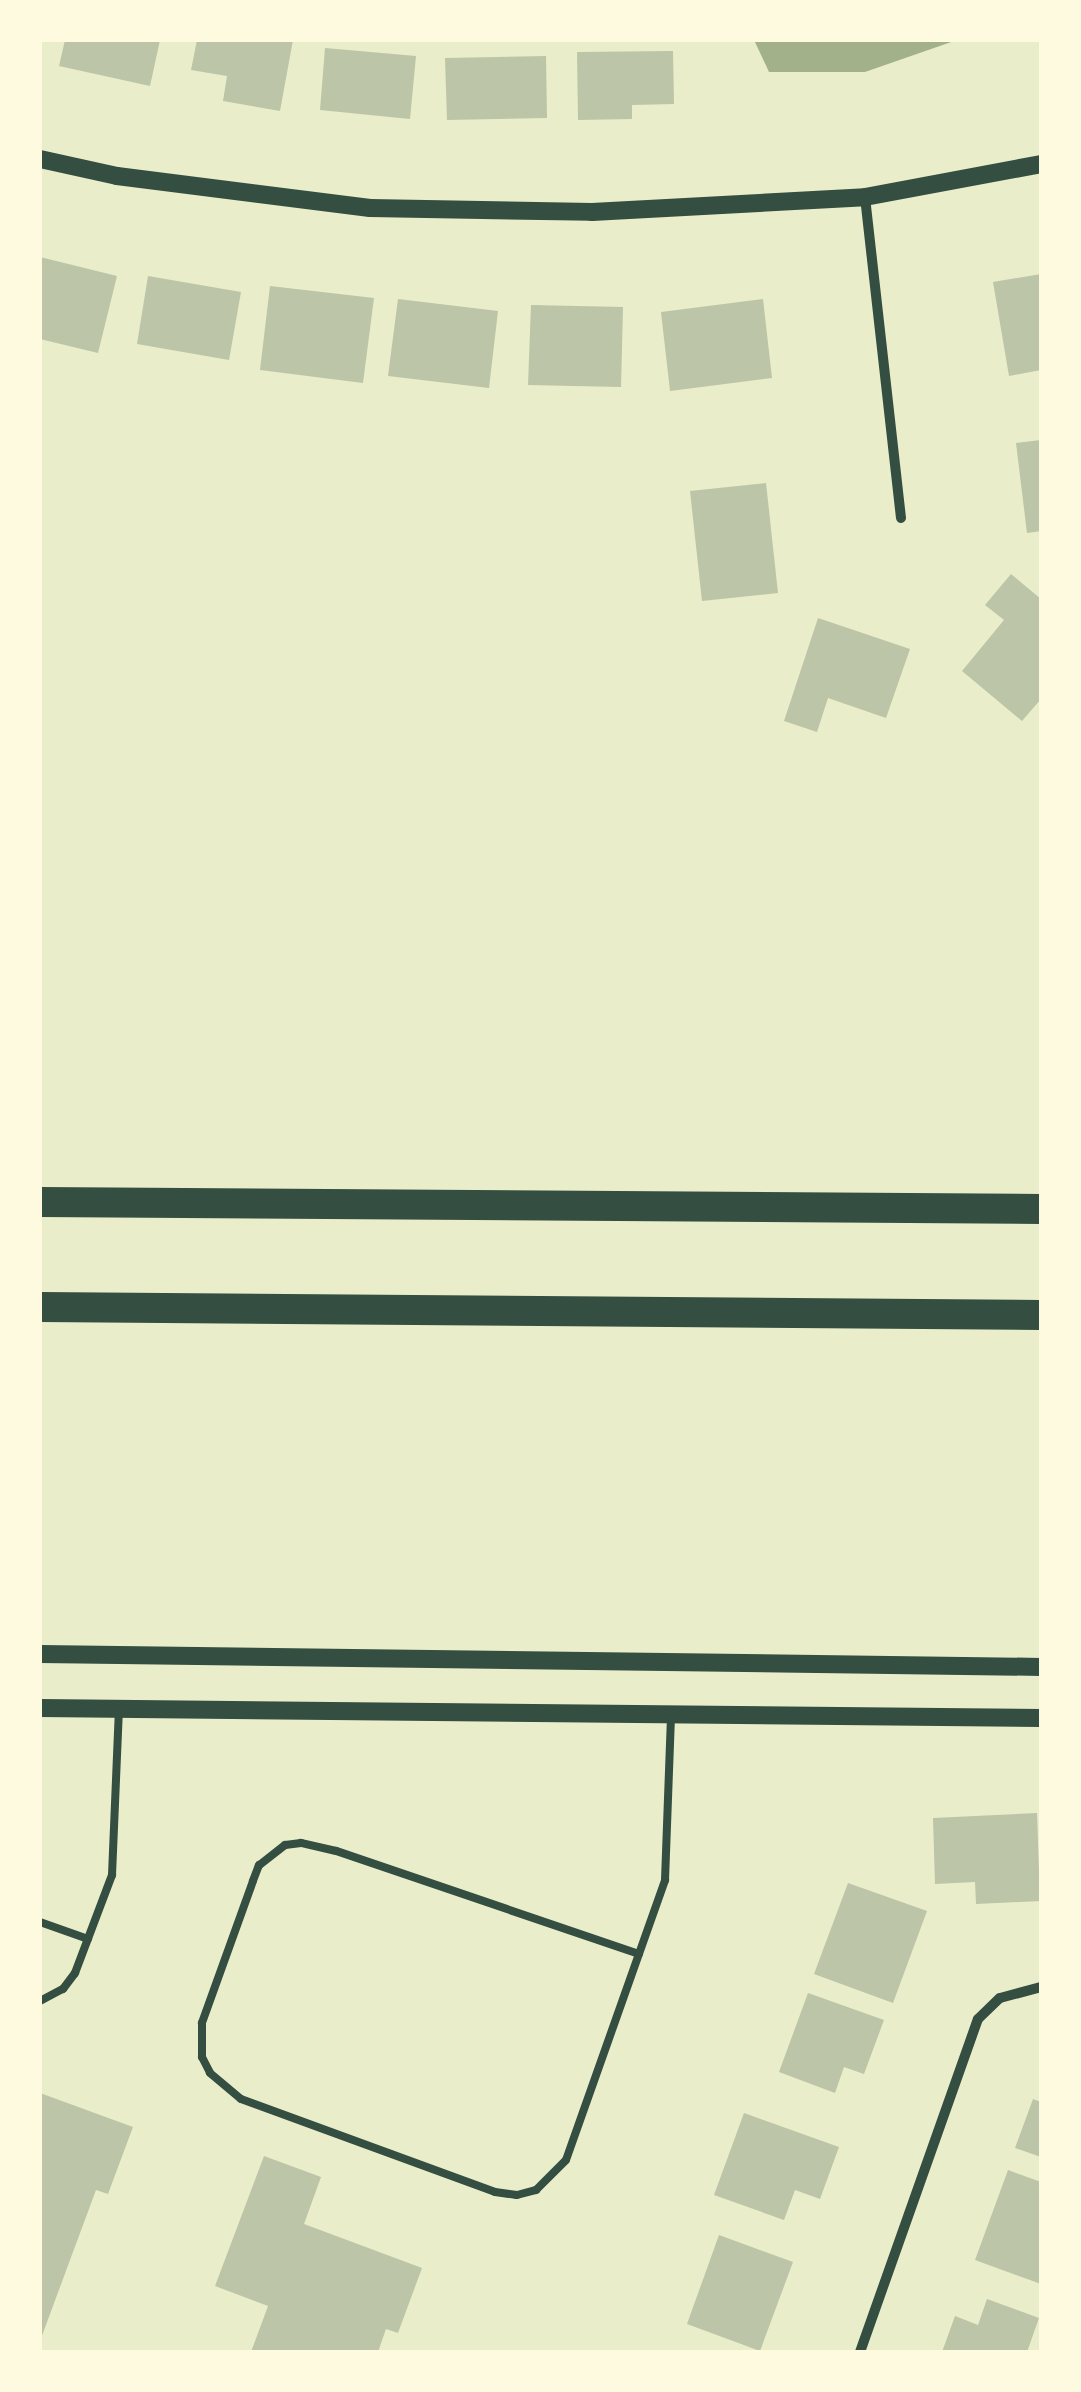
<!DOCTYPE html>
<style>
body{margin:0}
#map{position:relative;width:1081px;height:2392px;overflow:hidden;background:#e9edc9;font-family:Cabin,sans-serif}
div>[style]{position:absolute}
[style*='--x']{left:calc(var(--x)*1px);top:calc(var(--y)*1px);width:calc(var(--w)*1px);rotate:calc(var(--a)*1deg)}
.water>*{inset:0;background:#a3b18a}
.building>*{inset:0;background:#bcc5a7}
.service>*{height:8px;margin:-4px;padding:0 4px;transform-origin:4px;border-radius:4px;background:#344e41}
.minor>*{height:10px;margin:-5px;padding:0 5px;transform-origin:5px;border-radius:5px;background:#344e41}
.tertiary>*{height:18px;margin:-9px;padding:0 9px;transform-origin:9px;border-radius:9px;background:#344e41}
.motorway>*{height:30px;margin:-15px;padding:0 15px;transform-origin:15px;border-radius:15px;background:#344e41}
span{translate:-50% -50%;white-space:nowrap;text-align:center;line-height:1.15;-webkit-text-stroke:8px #fefae0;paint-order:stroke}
.frame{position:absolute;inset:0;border:42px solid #fefae0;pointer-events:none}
</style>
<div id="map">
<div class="water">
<i style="clip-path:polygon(754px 40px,957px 40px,865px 72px,769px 72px)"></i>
</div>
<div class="building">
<i style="clip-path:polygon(65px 40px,160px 40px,150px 86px,59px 66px)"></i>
<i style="clip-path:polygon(197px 40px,293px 40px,280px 111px,223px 101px,227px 76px,191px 70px)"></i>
<i style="clip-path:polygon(325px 48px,416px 56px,410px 119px,320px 110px)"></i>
<i style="clip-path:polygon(673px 51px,674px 104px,632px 105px,632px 119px,578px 120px,577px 52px)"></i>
<i style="clip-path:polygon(546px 56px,547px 118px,447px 120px,445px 58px)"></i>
<i style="clip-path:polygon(40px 257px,117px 276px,98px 353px,40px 339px)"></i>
<i style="clip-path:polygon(1041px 274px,1041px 370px,1009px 376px,993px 282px)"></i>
<i style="clip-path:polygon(148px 276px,241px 292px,229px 360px,137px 344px)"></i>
<i style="clip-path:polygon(270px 286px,374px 298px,363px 383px,260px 370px)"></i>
<i style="clip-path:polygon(398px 299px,498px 311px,489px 388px,388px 376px)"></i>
<i style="clip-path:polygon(763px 299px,772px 378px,670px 391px,661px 312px)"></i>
<i style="clip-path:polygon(531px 305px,623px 307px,621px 387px,528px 385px)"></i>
<i style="clip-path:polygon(1041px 440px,1041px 531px,1027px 533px,1016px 443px)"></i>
<i style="clip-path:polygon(766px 483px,778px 593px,702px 601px,690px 491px)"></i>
<i style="clip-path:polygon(1011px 574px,1041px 599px,1041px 699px,1022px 721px,962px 671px,1004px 620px,985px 605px)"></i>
<i style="clip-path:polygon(818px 618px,910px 649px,886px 718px,828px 698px,817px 732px,784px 721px)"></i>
<i style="clip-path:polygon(1037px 1813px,1040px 1901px,976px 1904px,975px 1882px,935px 1884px,933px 1818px)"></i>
<i style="clip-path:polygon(848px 1883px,927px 1911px,893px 2003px,814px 1974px)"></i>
<i style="clip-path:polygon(808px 1993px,884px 2020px,864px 2074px,844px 2067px,835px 2093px,779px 2072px)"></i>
<i style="clip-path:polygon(40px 2093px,133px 2127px,108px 2194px,96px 2190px,40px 2341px)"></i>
<i style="clip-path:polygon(1033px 2099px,1041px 2102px,1041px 2157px,1015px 2148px)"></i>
<i style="clip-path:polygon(744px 2113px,839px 2147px,820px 2199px,795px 2190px,784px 2220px,714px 2195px)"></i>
<i style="clip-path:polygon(264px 2156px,321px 2177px,304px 2224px,422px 2268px,398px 2333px,386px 2329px,378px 2352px,251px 2352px,268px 2306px,215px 2286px)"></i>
<i style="clip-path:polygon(1008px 2170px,1041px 2182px,1041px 2284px,975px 2260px)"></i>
<i style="clip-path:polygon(719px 2235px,793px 2262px,760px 2351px,687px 2324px)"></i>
<i style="clip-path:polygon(987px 2299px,1039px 2318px,1027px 2352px,942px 2352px,955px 2316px,978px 2325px)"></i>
</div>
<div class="service">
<i style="--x:40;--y:1922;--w:51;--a:19.5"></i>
<i style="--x:639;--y:1954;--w:320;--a:-161.2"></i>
<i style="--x:336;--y:1851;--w:36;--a:-167"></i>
<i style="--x:301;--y:1843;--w:16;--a:173"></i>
<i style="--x:285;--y:1845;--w:33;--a:142"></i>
<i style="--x:259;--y:1865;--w:17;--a:111"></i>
<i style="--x:253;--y:1881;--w:151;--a:109.8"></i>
<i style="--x:202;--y:2023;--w:34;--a:90"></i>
<i style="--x:202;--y:2057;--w:18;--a:63"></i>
<i style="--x:210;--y:2073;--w:40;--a:40"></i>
<i style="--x:241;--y:2099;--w:270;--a:20.1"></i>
<i style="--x:495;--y:2192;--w:22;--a:8"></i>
<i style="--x:517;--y:2195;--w:20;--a:-15"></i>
<i style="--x:536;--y:2190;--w:42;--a:-45"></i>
<i style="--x:566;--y:2160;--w:297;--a:-70.5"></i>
<i style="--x:665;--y:1880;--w:166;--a:-87.9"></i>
<i style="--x:40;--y:2001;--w:26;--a:-28"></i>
<i style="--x:63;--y:1989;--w:20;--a:-53"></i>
<i style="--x:75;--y:1973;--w:105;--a:-69.3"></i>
<i style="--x:112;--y:1875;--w:166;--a:-87.6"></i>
</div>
<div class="minor">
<i style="--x:865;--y:197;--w:323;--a:83.6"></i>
<i style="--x:860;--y:2352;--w:353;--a:-70.5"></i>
<i style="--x:978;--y:2019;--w:30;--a:-44"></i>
<i style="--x:1000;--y:1998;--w:42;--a:-15"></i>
</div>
<div class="tertiary">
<i style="--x:40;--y:159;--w:79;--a:12.4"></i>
<i style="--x:117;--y:176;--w:255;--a:7.2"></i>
<i style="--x:370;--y:208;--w:222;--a:1"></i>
<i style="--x:592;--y:212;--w:273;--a:-3.1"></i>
<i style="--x:865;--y:197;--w:179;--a:-10.6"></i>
<i style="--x:40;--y:1654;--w:1001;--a:0.74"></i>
<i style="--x:40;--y:1708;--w:1001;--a:0.57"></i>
</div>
<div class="motorway">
<i style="--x:40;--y:1202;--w:1001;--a:0.4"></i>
<i style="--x:40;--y:1307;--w:1001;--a:0.46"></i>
</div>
<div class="frame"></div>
</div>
